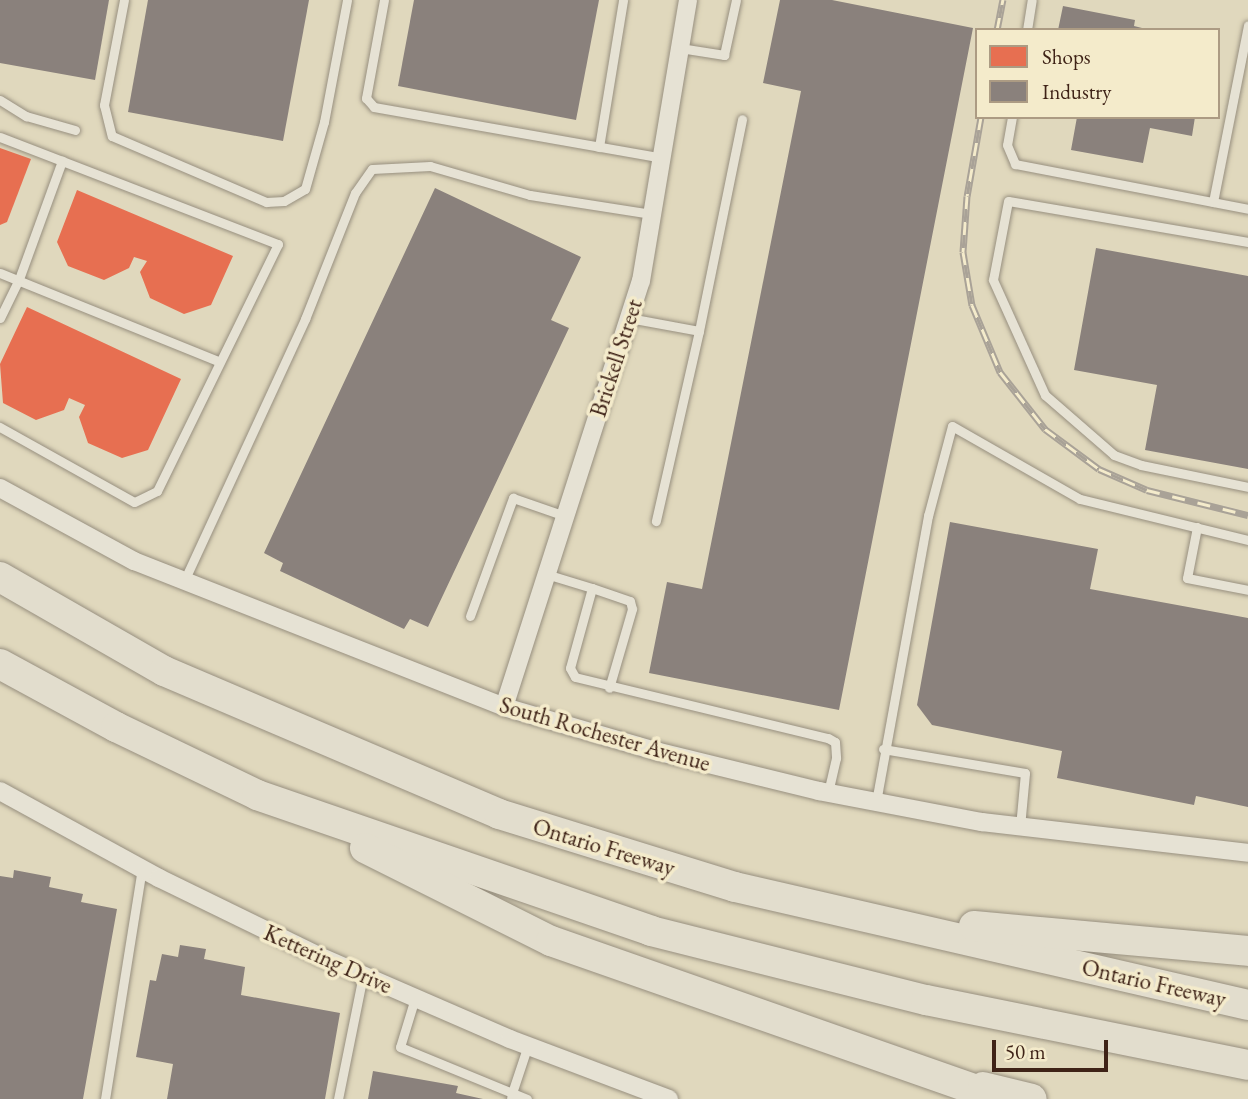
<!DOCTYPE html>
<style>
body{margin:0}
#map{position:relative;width:1248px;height:1099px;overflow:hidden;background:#e0d8bd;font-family:"EB Garamond",serif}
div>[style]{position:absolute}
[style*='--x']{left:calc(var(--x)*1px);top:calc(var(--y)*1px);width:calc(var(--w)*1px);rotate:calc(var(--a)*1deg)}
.shops>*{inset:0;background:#e76f51}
.industry>*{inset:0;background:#8a817c}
.roads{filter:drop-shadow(0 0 2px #978f7f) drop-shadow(0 0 2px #978f7f)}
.lane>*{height:9px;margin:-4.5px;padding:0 4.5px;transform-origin:4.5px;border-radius:4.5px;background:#e6e2d4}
.street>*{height:18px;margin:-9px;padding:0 9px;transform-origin:9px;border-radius:9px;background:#e6e2d4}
.highway>*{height:30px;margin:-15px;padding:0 15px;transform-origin:15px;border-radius:15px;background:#e2ddcd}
.rail>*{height:7px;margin-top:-3.5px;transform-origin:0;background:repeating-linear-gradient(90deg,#f4ebcb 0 13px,#a9a297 0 26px);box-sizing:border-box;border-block:2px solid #a9a297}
span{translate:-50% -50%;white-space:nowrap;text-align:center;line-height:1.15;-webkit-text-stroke:7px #f4ebcb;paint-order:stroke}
.street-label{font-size:23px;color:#3f2317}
.legend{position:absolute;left:975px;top:28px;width:245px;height:91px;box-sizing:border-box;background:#f4ebcb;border:2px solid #ac9b83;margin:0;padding:9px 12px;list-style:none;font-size:21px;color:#3f2317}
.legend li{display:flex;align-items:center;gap:14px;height:35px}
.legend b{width:35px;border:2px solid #ac9b83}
.scale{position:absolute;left:992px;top:1040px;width:116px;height:32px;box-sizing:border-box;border:4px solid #3f2317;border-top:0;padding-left:9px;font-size:21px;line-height:24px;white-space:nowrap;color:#3f2317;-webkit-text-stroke:5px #f4ebcb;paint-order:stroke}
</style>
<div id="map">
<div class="shops">
<i style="clip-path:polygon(0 148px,31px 159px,7px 222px,0 225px)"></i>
<i style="clip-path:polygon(77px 190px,233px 256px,211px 305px,184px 314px,150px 298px,140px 272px,147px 261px,134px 257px,129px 268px,104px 280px,68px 266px,57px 242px)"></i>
<i style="clip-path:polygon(27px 307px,181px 379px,148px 450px,122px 458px,88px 443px,79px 417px,85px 405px,69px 398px,64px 410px,36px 420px,3px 403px,0 364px)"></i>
</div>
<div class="industry">
<i style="clip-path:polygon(0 0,109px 0,95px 80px,0 63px)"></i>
<i style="clip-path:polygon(148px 0,309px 0,283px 141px,128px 112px)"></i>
<i style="clip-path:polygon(414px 0,599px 0,576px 120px,398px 86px)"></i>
<i style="clip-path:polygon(780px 0,832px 0,973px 28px,839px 710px,649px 673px,667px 582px,702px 589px,801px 91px,763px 83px)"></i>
<i style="clip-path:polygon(1063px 6px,1135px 20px,1134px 26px,1150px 30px,1058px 30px)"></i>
<i style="clip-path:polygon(1077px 117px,1195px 117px,1192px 136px,1150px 128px,1143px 163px,1071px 150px)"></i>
<i style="clip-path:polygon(435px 188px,581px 257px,551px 320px,569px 328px,428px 627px,410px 619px,404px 629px,280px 571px,283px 563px,264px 553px)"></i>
<i style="clip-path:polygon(1096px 248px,1248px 276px,1248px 469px,1145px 450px,1157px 385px,1074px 370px)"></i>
<i style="clip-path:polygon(950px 522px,1098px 549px,1090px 589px,1248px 618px,1248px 807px,1196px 796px,1194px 805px,1057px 778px,1062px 751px,932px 725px,917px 705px)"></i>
<i style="clip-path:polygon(14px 870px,51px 877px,49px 887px,83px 894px,81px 902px,117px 909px,83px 1099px,0 1099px,0 876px,13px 878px)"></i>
<i style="clip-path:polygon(180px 945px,206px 949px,204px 959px,245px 967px,241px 995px,340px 1013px,325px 1099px,167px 1099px,173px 1064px,136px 1057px,150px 980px,156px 981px,162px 954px,178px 957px)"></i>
<i style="clip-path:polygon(373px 1071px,458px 1086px,456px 1093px,483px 1099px,368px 1099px)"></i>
</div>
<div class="roads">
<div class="lane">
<i style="--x:124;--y:0;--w:107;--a:100.8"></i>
<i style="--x:104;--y:105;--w:32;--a:76"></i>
<i style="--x:112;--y:136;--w:168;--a:23.2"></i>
<i style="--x:266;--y:202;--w:18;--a:-3"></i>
<i style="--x:284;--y:201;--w:24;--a:-30"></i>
<i style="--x:305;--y:189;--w:70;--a:-74.2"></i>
<i style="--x:324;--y:122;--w:124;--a:-79.3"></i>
<i style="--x:384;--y:0;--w:100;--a:100.4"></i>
<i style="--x:366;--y:98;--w:12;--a:48"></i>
<i style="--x:374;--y:107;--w:292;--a:10"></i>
<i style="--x:1027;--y:30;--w:30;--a:-81"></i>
<i style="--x:680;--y:48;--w:45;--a:9"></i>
<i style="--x:724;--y:55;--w:56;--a:-77.7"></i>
<i style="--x:0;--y:100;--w:31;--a:32"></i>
<i style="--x:26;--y:116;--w:51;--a:15.9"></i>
<i style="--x:1012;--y:117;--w:28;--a:100"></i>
<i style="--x:1007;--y:145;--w:21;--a:67"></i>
<i style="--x:1015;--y:164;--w:237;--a:10.9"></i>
<i style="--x:0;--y:137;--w:298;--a:21.1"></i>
<i style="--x:278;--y:244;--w:275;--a:116.1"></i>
<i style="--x:157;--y:491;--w:25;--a:154"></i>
<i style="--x:134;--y:502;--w:154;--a:-150.8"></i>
<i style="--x:599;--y:147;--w:149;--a:-80.7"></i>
<i style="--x:1213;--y:202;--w:180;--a:-78.8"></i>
<i style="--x:1248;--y:242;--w:243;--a:-170.3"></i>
<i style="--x:1008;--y:201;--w:80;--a:100.8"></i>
<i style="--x:993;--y:280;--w:126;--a:65.7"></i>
<i style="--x:1045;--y:395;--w:91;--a:41"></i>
<i style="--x:1114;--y:455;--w:29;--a:20"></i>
<i style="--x:1141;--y:465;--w:109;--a:11.6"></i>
<i style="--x:0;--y:273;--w:237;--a:22"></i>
<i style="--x:0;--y:318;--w:43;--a:-64"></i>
<i style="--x:19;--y:279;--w:126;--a:-70"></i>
<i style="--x:629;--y:318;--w:71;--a:10.5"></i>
<i style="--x:699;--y:331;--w:195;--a:102.8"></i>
<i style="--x:699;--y:331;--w:216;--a:-78.5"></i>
<i style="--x:1197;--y:527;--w:52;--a:101.1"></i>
<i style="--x:1187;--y:578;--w:62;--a:11.1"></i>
<i style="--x:546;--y:574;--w:48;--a:16.9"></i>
<i style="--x:592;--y:588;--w:83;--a:105.4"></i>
<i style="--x:570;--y:668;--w:10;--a:61"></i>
<i style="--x:575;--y:677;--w:260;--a:13.6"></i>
<i style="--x:828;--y:738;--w:8;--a:30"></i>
<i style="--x:835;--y:742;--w:16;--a:86"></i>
<i style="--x:836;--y:758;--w:36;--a:103"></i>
<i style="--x:184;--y:581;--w:289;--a:-65.2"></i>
<i style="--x:305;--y:319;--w:136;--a:-68.4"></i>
<i style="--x:355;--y:193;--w:29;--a:-55"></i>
<i style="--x:372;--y:169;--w:58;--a:-3"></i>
<i style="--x:430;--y:166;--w:104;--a:16.2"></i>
<i style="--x:530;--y:195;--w:123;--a:8.9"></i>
<i style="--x:592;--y:588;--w:40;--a:18.9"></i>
<i style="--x:630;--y:601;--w:8;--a:76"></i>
<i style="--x:632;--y:609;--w:82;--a:106.2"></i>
<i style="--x:470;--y:616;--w:126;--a:-70"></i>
<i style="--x:513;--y:498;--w:55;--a:19.1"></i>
<i style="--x:883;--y:749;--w:144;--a:9.6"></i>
<i style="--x:1025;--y:773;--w:54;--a:95.3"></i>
<i style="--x:876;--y:802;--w:291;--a:-79.7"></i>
<i style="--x:928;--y:516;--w:93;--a:-75.1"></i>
<i style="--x:952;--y:426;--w:147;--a:29.7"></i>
<i style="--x:1080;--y:499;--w:173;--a:13.7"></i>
<i style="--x:415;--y:998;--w:51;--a:107"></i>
<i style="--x:400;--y:1047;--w:121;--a:22.3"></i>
<i style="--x:512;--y:1093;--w:6;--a:99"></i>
<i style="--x:105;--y:1099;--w:233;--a:-80.9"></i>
<i style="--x:338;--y:1099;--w:126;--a:-78.6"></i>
<i style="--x:527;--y:1099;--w:16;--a:-158"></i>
<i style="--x:512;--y:1093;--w:51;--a:-71.6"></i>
</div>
<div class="street">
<i style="--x:0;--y:488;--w:153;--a:28.6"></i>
<i style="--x:134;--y:561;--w:398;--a:21.5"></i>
<i style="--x:504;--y:707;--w:161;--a:16.2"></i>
<i style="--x:659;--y:752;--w:165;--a:13.7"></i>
<i style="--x:819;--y:791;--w:166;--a:10.8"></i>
<i style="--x:982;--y:822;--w:268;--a:6.6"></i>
<i style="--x:504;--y:707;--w:447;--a:-72.2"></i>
<i style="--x:641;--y:281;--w:285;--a:-80.5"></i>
<i style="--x:0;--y:791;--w:181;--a:28.7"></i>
<i style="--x:159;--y:878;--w:178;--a:26"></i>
<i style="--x:319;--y:956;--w:208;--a:23.5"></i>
<i style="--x:510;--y:1039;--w:170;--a:20.7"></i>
</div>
<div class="highway">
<i style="--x:0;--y:577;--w:189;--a:29.8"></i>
<i style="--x:164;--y:671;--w:364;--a:23.1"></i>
<i style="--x:499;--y:814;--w:247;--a:17.2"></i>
<i style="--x:735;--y:887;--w:526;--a:12.95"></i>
<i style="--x:0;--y:664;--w:132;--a:28.5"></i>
<i style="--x:116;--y:727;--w:157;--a:25.7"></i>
<i style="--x:257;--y:795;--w:417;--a:19"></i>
<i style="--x:651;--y:931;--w:284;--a:14.1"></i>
<i style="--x:926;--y:1000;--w:328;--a:11.4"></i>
<i style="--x:365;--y:848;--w:208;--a:26.6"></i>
<i style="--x:551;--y:941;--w:478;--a:19.3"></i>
<i style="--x:974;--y:926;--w:275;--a:5.2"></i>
<i style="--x:983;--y:1087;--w:50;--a:13.8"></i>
</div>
</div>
<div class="rail">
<i style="--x:997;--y:30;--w:31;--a:-79"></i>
<i style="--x:981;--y:117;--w:80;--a:100"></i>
<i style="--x:967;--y:196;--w:56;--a:94.1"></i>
<i style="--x:963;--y:252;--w:54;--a:80.4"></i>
<i style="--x:972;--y:305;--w:73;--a:67.3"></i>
<i style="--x:1000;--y:372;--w:73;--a:51.7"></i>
<i style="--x:1045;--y:429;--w:67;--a:36.5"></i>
<i style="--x:1099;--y:469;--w:52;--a:23.6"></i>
<i style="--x:1147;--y:490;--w:104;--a:13.9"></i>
</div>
<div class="street-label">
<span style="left:616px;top:358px;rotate:-72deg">Brickell Street</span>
<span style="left:605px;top:734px;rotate:16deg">South Rochester Avenue</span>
<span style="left:604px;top:847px;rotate:17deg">Ontario Freeway</span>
<span style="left:328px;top:959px;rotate:24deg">Kettering Drive</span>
<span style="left:1154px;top:983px;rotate:13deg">Ontario Freeway</span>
</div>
<ul class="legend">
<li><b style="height:19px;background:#e76f51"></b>Shops</li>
<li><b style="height:19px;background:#8a817c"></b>Industry</li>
</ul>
<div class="scale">50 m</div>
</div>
